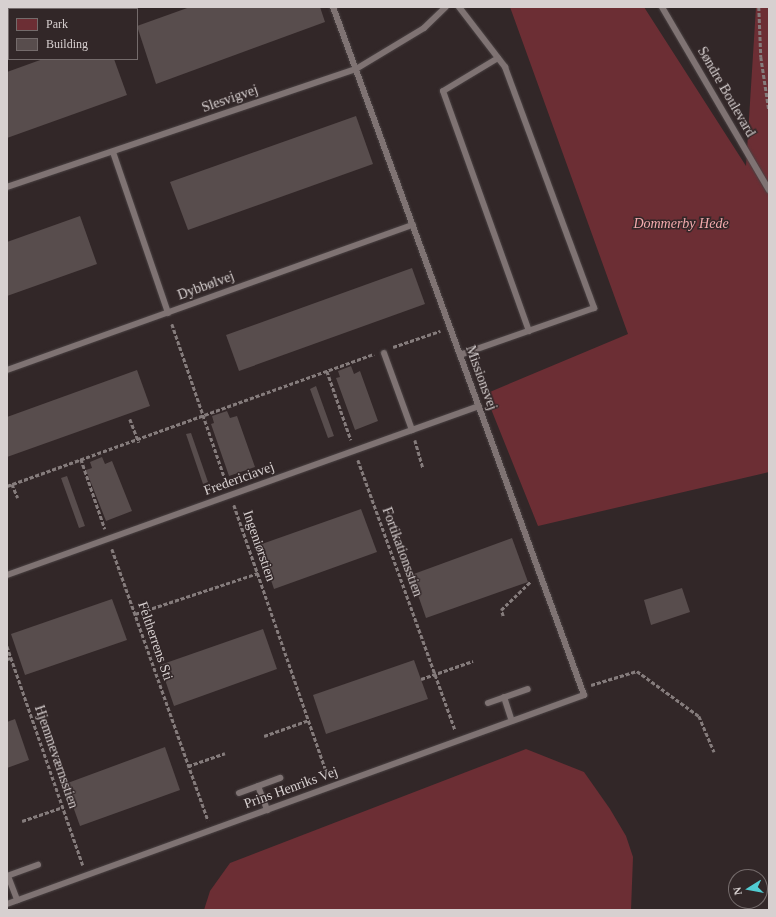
<!DOCTYPE html>
<meta charset="utf-8">
<style>
body{margin:0}
#map{position:relative;width:776px;height:917px;overflow:hidden;background:#322728;font-family:Georgia,serif}
div>[style]{position:absolute}
[style*='--x']{left:calc(var(--x)*1px);top:calc(var(--y)*1px);width:calc(var(--w)*1px);rotate:calc(var(--a)*1deg)}
.green>*{inset:0;background:#6c2e34}
.building>*{inset:0;background:#584d4d}
.path>*{height:2.5px;margin-top:-1.25px;transform-origin:0;background:repeating-linear-gradient(90deg,#857c7c 0 4px,transparent 0 6px)}
.roads{filter:drop-shadow(0 0 1px #4a4243) drop-shadow(0 0 1px #4a4243)}
.service>*{height:6px;margin:-3px;padding:0 3px;transform-origin:3px;border-radius:3px;background:#7f7373}
span{translate:-50% -50%;white-space:nowrap;text-align:center;line-height:1.15;-webkit-text-stroke:3px #322728;paint-order:stroke}
.street-label{font-size:14px;color:#d7d0d0}
.park-label{font-size:14px;color:#f3aaad;font-style:italic}
.frame{position:absolute;inset:0;border:8px solid #d7d0d0;pointer-events:none}
.legend{position:absolute;left:8px;top:8px;width:130px;height:52px;box-sizing:border-box;background:#322728;border:1px solid #746b6b;margin:0;padding:5px 7px;list-style:none;font-size:12px;color:#d7d0d0}
.legend li{display:flex;align-items:center;gap:8px;height:20px}
.legend b{width:20px;border:1px solid #746b6b}
.north{position:absolute;left:728px;top:869px;width:40px;height:40px;box-sizing:border-box;background:#322728;border:1px solid #746b6b;border-radius:50%;rotate:259deg;font-size:11px;font-weight:700;line-height:16px;text-align:center;color:#d7d0d0}
.north::after{content:'';display:block;margin:auto;width:14px;height:18px;background:#51ccd2;clip-path:polygon(50% 0,100% 100%,50% 72%,0 100%)}
</style>
<div id="map">
<div class="green">
<i style="clip-path:polygon(510px 7px,644px 7px,746px 166px,756px 7px,769px 7px,769px 472px,538px 526px,485px 394px,628px 334px)"></i>
<i style="clip-path:polygon(526px 749px,584px 772px,610px 809px,626px 836px,633px 857px,631px 910px,204px 910px,210px 891px,230px 863px)"></i>
</div>
<div class="building">
<i style="clip-path:polygon(190px 7px,320px 7px,325px 22px,156px 84px,137px 26px)"></i>
<i style="clip-path:polygon(43px 59px,114px 59px,127px 95px,7px 138px,7px 72px)"></i>
<i style="clip-path:polygon(356px 116px,373px 164px,188px 230px,170px 182px)"></i>
<i style="clip-path:polygon(80px 216px,97px 264px,7px 296px,7px 242px)"></i>
<i style="clip-path:polygon(412px 268px,425px 304px,239px 371px,226px 335px)"></i>
<i style="clip-path:polygon(351px 366px,354px 374px,360px 371px,378px 421px,355px 430px,336px 378px,340px 377px,338px 371px)"></i>
<i style="clip-path:polygon(137px 370px,150px 406px,7px 457px,7px 417px)"></i>
<i style="clip-path:polygon(316px 386px,334px 436px,328px 438px,310px 389px)"></i>
<i style="clip-path:polygon(227px 411px,230px 418px,237px 416px,255px 467px,229px 476px,211px 424px,214px 423px,212px 416px)"></i>
<i style="clip-path:polygon(191px 433px,208px 482px,203px 484px,186px 434px)"></i>
<i style="clip-path:polygon(102px 457px,105px 464px,112px 461px,132px 511px,106px 521px,86px 470px,92px 468px,90px 462px)"></i>
<i style="clip-path:polygon(67px 476px,85px 526px,79px 528px,61px 478px)"></i>
<i style="clip-path:polygon(361px 509px,377px 552px,274px 589px,259px 545px)"></i>
<i style="clip-path:polygon(512px 538px,528px 582px,426px 618px,411px 575px)"></i>
<i style="clip-path:polygon(682px 588px,690px 612px,651px 625px,644px 600px)"></i>
<i style="clip-path:polygon(112px 599px,127px 640px,25px 675px,11px 634px)"></i>
<i style="clip-path:polygon(263px 629px,277px 669px,174px 706px,160px 665px)"></i>
<i style="clip-path:polygon(414px 660px,428px 699px,326px 734px,313px 695px)"></i>
<i style="clip-path:polygon(15px 719px,29px 760px,7px 768px,7px 722px)"></i>
<i style="clip-path:polygon(165px 747px,180px 790px,80px 826px,65px 784px)"></i>
</div>
<div class="path">
<i style="--x:759;--y:7;--w:50;--a:87.7"></i>
<i style="--x:761;--y:57;--w:54;--a:81.4"></i>
<i style="--x:172;--y:324;--w:170;--a:71.1"></i>
<i style="--x:393;--y:347;--w:50;--a:-18.8"></i>
<i style="--x:327;--y:371;--w:73;--a:70.8"></i>
<i style="--x:130;--y:419;--w:25;--a:69"></i>
<i style="--x:415;--y:440;--w:29;--a:74"></i>
<i style="--x:81;--y:459;--w:74;--a:71.1"></i>
<i style="--x:358;--y:460;--w:287;--a:70.2"></i>
<i style="--x:12;--y:484;--w:15;--a:67"></i>
<i style="--x:7;--y:486;--w:390;--a:-19.8"></i>
<i style="--x:234;--y:505;--w:287;--a:70.9"></i>
<i style="--x:112;--y:549;--w:288;--a:70.5"></i>
<i style="--x:135;--y:614;--w:130;--a:-18.4"></i>
<i style="--x:503;--y:616;--w:6;--a:-108"></i>
<i style="--x:501;--y:610;--w:42;--a:-44"></i>
<i style="--x:7;--y:646;--w:232;--a:70.9"></i>
<i style="--x:7;--y:659;--w:4;--a:-14"></i>
<i style="--x:421;--y:679;--w:55;--a:-19.1"></i>
<i style="--x:591;--y:685;--w:48;--a:-16.9"></i>
<i style="--x:637;--y:671;--w:77;--a:36"></i>
<i style="--x:699;--y:716;--w:39;--a:67"></i>
<i style="--x:264;--y:736;--w:48;--a:-19.6"></i>
<i style="--x:188;--y:766;--w:39;--a:-19"></i>
<i style="--x:22;--y:821;--w:43;--a:-18.9"></i>
</div>
<div class="roads">
<div class="service">
<i style="--x:459;--y:7;--w:76;--a:52.5"></i>
<i style="--x:505;--y:67;--w:257;--a:69.7"></i>
<i style="--x:594;--y:308;--w:142;--a:160.7"></i>
<i style="--x:662;--y:7;--w:212;--a:59.7"></i>
<i style="--x:76;--y:9;--w:6;--a:-18"></i>
<i style="--x:7;--y:33;--w:2;--a:-27"></i>
<i style="--x:498;--y:58;--w:64;--a:149"></i>
<i style="--x:443;--y:91;--w:255;--a:70.3"></i>
<i style="--x:113;--y:152;--w:170;--a:71.1"></i>
<i style="--x:7;--y:187;--w:368;--a:-18.7"></i>
<i style="--x:356;--y:69;--w:79;--a:-31.1"></i>
<i style="--x:424;--y:28;--w:30;--a:-44"></i>
<i style="--x:384;--y:353;--w:82;--a:70"></i>
<i style="--x:7;--y:370;--w:431;--a:-19.7"></i>
<i style="--x:7;--y:575;--w:501;--a:-19.7"></i>
<i style="--x:504;--y:697;--w:25;--a:72"></i>
<i style="--x:488;--y:703;--w:42;--a:-19.3"></i>
<i style="--x:258;--y:786;--w:26;--a:69"></i>
<i style="--x:239;--y:793;--w:44;--a:-20.1"></i>
<i style="--x:7;--y:876;--w:33;--a:-20"></i>
<i style="--x:8;--y:876;--w:26;--a:69"></i>
<i style="--x:7;--y:904;--w:614;--a:-19.91"></i>
<i style="--x:584;--y:695;--w:732;--a:-110.04"></i>
</div>
</div>
<div class="street-label">
<span style="left:726px;top:92px;rotate:60deg">Søndre Boulevard</span>
<span style="left:230px;top:99px;rotate:-19deg">Slesvigvej</span>
<span style="left:206px;top:286px;rotate:-20deg">Dybbølvej</span>
<span style="left:481px;top:378px;rotate:70deg">Missionsvej</span>
<span style="left:239px;top:479px;rotate:-20deg">Fredericiavej</span>
<span style="left:259px;top:546px;rotate:71deg">Ingeniørstien</span>
<span style="left:402px;top:552px;rotate:70deg">Fortikationsstien</span>
<span style="left:155px;top:641px;rotate:71deg">Feltherrens Sti</span>
<span style="left:56px;top:757px;rotate:71deg">Hjemmeværnsstien</span>
<span style="left:291px;top:788px;rotate:-20deg">Prins Henriks Vej</span>
</div>
<div class="park-label">
<span style="left:681px;top:224px">Dommerby Hede</span>
</div>
<div class="frame"></div>
<ul class="legend">
<li><b style="height:11px;background:#6c2e34"></b>Park</li>
<li><b style="height:11px;background:#584d4d"></b>Building</li>
</ul>
<div class="north">N</div>
</div>
